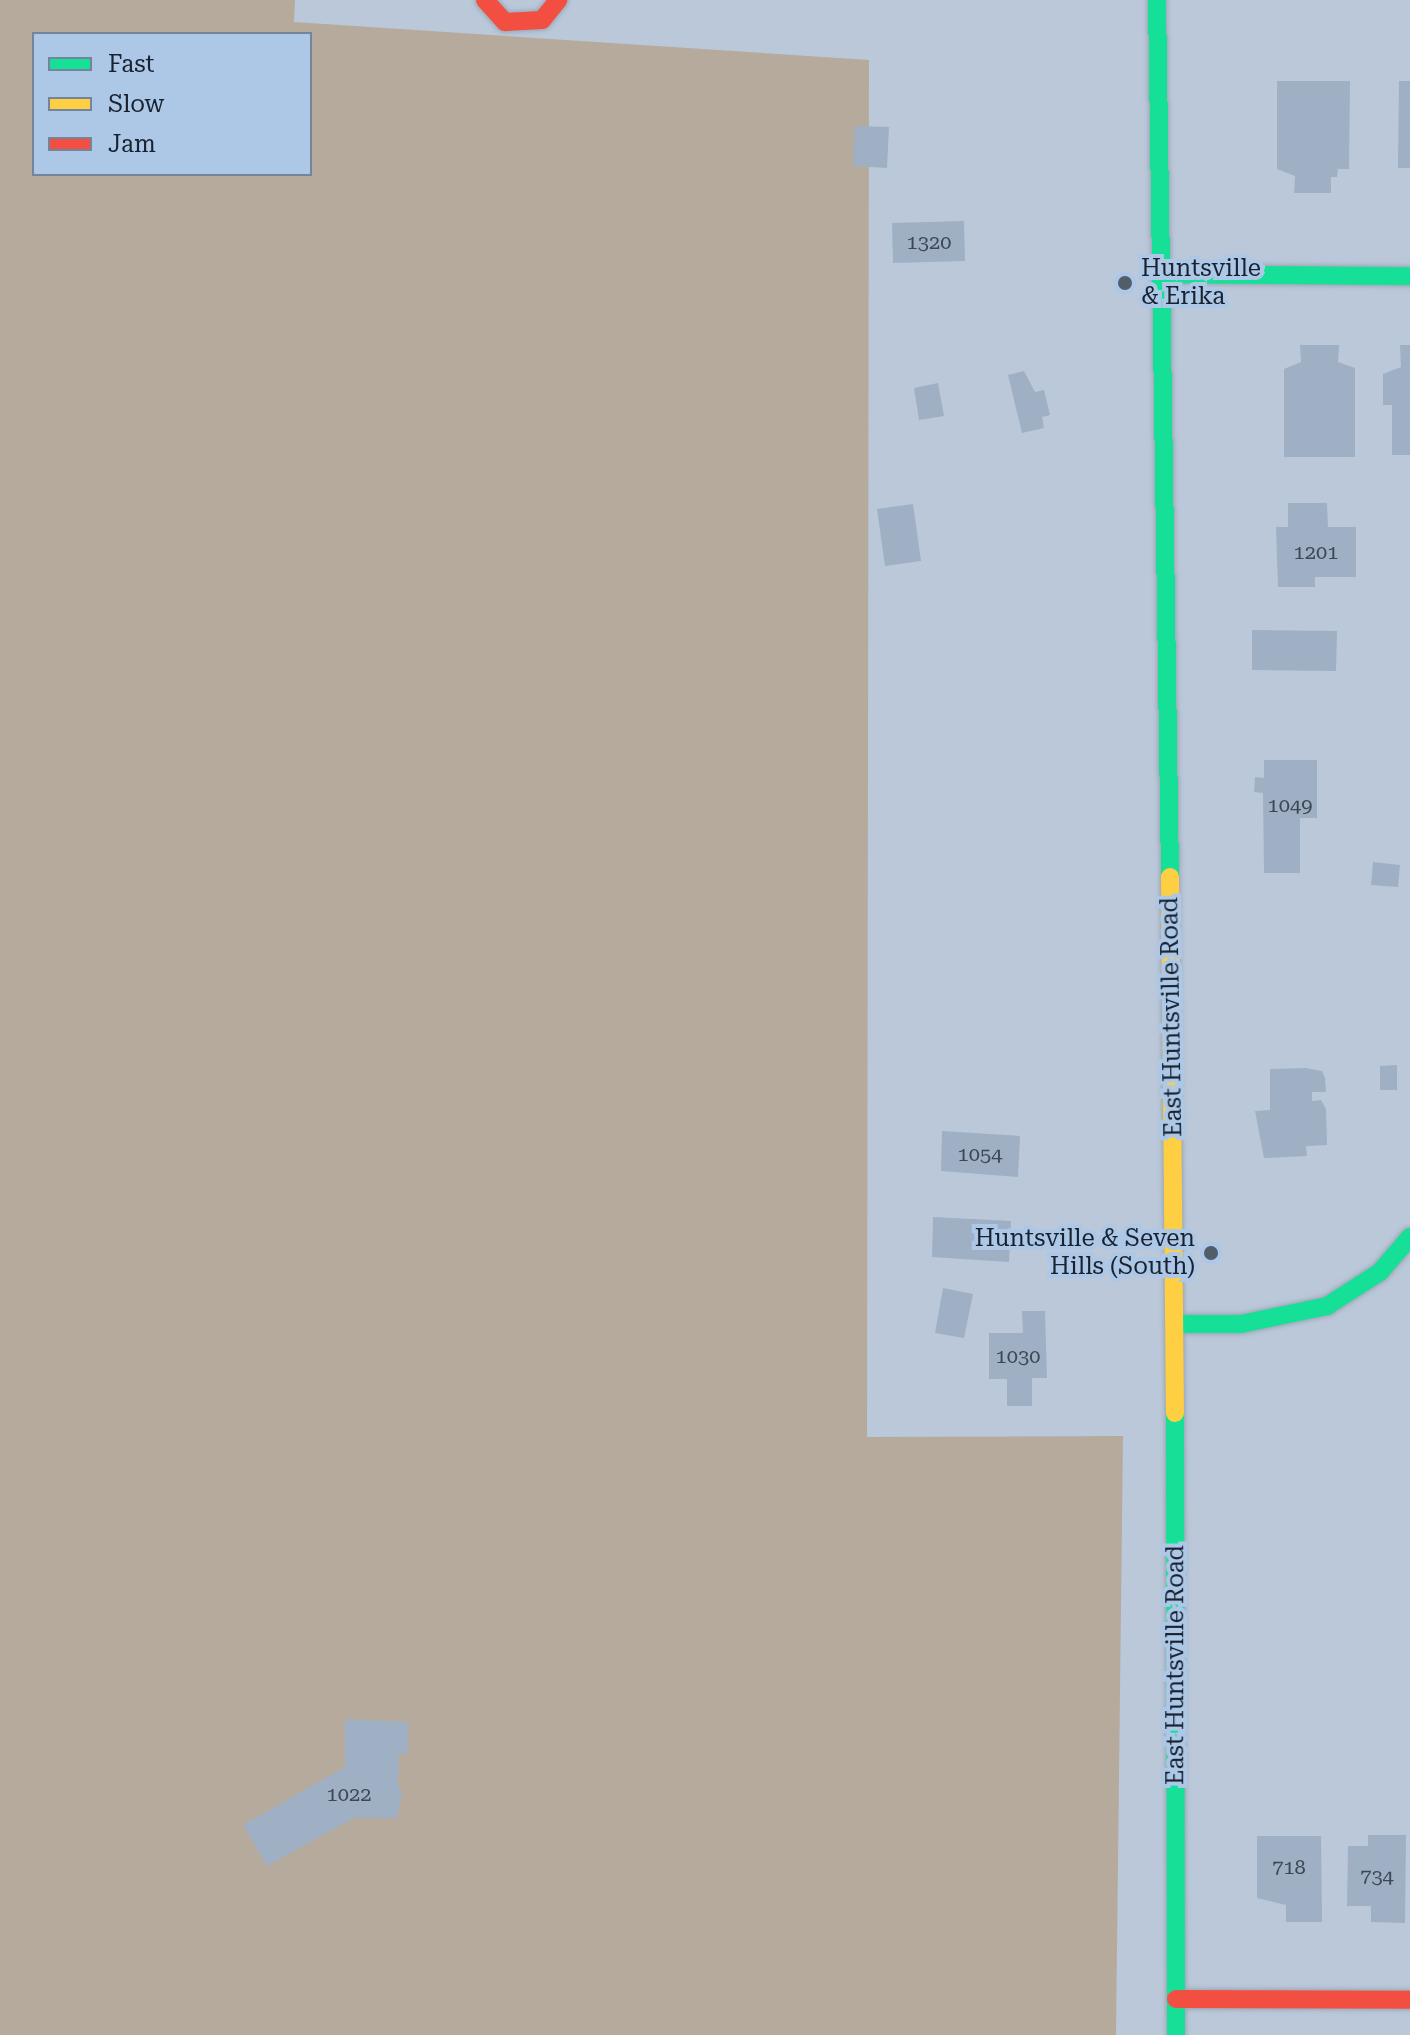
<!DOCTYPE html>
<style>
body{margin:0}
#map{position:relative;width:1410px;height:2035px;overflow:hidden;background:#bac8da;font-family:"Roboto Serif",serif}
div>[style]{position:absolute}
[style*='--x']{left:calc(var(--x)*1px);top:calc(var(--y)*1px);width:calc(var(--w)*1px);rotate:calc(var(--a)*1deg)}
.green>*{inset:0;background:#b6aa9c}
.building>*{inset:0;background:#9fb0c4}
.roads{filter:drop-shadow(0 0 2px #9ca7b4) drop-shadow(0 0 2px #9ca7b4)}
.fast>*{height:18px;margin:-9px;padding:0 9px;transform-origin:9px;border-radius:9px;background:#16e098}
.slow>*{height:18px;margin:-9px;padding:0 9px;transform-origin:9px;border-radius:9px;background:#ffcf43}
.jam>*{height:18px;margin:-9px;padding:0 9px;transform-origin:9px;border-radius:9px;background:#f24e42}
.dots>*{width:22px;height:22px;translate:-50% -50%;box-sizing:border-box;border:4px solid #adc7e7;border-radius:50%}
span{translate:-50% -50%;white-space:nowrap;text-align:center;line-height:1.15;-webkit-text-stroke:8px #adc7e7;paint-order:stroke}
.number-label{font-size:20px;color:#3d4856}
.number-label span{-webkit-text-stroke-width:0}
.poi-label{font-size:24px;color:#19232f}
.left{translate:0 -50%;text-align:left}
.right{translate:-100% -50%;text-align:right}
.street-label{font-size:24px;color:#19232f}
.legend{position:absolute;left:32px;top:32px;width:280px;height:144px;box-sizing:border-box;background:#adc7e7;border:2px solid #72859d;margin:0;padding:10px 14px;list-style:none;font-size:24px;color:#19232f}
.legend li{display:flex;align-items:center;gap:16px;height:40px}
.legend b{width:40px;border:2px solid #72859d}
</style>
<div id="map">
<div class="green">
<i style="clip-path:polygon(evenodd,0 0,295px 0,294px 22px,869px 60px,867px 1437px,1123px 1436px,1116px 2035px,0 2035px,0 0,34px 34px,310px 34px,310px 174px,34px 174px,34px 34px)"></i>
</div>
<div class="building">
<i style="clip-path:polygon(1277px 81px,1350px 81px,1349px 169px,1338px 169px,1337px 177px,1331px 177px,1331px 193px,1294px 193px,1295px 176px,1277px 169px)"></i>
<i style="clip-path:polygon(1399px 81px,1410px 81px,1410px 168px,1398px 168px)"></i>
<i style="clip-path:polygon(855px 126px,889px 127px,887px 168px,853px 166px)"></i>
<i style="clip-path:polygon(964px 221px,965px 261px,893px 263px,892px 223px)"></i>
<i style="clip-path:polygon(1300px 345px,1339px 345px,1338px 362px,1355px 368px,1355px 457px,1284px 457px,1284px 369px,1301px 362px)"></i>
<i style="clip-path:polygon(1400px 345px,1410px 345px,1410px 455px,1392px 455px,1392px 405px,1383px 405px,1383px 374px,1401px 367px)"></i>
<i style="clip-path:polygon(1024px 371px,1035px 392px,1044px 390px,1050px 415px,1042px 417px,1044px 428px,1022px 433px,1008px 375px)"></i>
<i style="clip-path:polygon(938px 383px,944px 416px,919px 420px,914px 388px)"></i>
<i style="clip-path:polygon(1288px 503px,1327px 503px,1328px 527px,1356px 527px,1356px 577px,1315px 577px,1315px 587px,1278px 587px,1276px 527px,1288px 527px)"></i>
<i style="clip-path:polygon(913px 504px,921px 561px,885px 566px,877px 509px)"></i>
<i style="clip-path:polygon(1252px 630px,1337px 631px,1336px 671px,1252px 670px)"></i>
<i style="clip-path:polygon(1264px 760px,1317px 760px,1317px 818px,1300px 818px,1300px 873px,1264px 873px,1263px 793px,1254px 792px,1255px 777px,1264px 778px)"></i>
<i style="clip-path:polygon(1373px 862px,1400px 865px,1398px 887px,1371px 885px)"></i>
<i style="clip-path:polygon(1397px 1065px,1397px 1090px,1380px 1090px,1380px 1066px)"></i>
<i style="clip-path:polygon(1305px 1068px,1322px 1071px,1325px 1078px,1326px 1092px,1312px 1092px,1312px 1101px,1321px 1100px,1326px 1109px,1327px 1145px,1306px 1146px,1307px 1156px,1264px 1158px,1255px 1111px,1270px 1110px,1270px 1069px)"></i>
<i style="clip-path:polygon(942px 1131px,1020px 1136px,1018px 1177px,941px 1171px)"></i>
<i style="clip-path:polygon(933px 1217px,1011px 1221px,1009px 1262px,932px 1257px)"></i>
<i style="clip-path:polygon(943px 1288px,973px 1294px,964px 1338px,935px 1333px)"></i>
<i style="clip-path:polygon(1022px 1311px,1045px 1311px,1047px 1378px,1032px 1378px,1032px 1406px,1007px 1406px,1007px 1379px,989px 1379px,989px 1333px,1023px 1333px)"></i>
<i style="clip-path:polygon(345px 1719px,408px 1722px,408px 1753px,399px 1754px,398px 1786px,402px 1791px,397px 1818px,354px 1818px,267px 1866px,243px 1825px,345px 1767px)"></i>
<i style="clip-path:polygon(1368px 1835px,1406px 1835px,1405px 1923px,1371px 1922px,1371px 1906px,1347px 1906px,1348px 1846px,1368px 1846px)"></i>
<i style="clip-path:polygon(1257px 1836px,1321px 1836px,1322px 1922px,1286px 1922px,1286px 1905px,1257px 1898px)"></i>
</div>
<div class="roads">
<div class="fast">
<i style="--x:1157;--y:0;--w:877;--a:89.15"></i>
<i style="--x:1160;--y:274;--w:250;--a:0.5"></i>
<i style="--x:1175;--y:1324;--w:66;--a:0"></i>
<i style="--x:1241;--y:1324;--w:88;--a:-11.8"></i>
<i style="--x:1327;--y:1306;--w:63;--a:-32.7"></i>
<i style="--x:1380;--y:1272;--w:46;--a:-49.4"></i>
<i style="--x:1175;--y:1413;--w:622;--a:89.91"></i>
</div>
<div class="slow">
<i style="--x:1170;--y:877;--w:536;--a:89.47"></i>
</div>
<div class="jam">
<i style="--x:485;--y:0;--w:30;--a:48"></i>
<i style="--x:505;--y:22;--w:37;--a:-3"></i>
<i style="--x:542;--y:20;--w:26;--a:-51"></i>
<i style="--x:1176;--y:1999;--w:234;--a:0.2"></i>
</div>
</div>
<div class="dots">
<i style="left:1125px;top:283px;background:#515d6b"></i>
<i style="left:1211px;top:1253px;background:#515d6b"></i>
</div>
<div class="number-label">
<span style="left:929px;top:242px">1320</span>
<span style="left:1316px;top:552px">1201</span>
<span style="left:1290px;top:805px">1049</span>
<span style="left:980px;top:1154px">1054</span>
<span style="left:1018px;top:1356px">1030</span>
<span style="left:349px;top:1794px">1022</span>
<span style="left:1289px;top:1867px">718</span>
<span style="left:1377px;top:1876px">734</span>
</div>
<div class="poi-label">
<span class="left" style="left:1141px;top:283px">Huntsville<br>&amp; Erika</span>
<span class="right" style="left:1195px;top:1253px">Huntsville &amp; Seven<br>Hills (South)</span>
</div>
<div class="street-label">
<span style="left:1172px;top:1017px;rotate:-91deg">East Huntsville Road</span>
<span style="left:1176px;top:1665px;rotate:-90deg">East Huntsville Road</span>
</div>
<ul class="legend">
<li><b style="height:10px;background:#16e098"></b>Fast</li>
<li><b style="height:10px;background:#ffcf43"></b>Slow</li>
<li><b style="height:10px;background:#f24e42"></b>Jam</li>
</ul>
</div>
